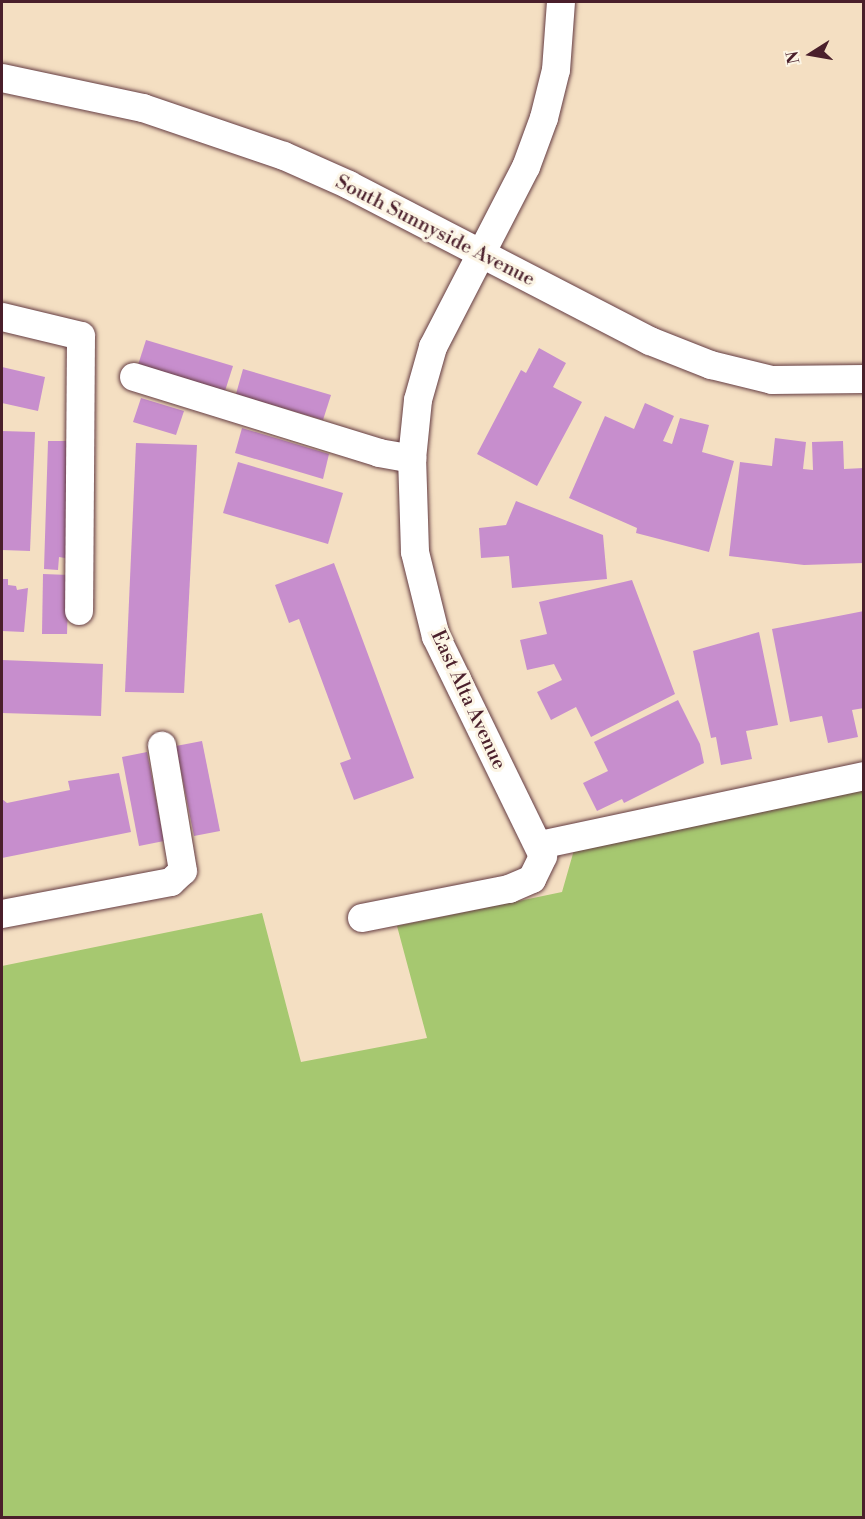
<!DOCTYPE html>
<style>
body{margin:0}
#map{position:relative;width:865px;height:1519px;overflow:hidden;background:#f4dfc2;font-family:"Libre Bodoni",serif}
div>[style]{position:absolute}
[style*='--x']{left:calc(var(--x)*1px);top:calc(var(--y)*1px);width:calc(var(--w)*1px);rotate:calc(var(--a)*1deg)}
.green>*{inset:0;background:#a6c870}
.building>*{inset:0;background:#c78ecd}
.roads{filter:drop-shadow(0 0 2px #643c42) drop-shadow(0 0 2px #643c42)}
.minor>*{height:28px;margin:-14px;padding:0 14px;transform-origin:14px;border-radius:14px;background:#fff}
span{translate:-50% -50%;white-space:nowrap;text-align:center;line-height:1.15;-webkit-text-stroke:6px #fcf5e5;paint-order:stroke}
.street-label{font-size:20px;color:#4a1f2b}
.frame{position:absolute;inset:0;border:3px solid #4a1f2b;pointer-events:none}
.north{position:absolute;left:781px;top:24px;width:60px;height:60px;-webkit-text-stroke:4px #fcf5e5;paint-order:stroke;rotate:259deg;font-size:16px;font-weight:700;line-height:24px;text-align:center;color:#4a1f2b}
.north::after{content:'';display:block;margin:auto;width:21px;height:27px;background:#4a1f2b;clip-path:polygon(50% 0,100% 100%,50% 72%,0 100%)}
</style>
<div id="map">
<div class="green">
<i style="clip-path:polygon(863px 789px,863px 1517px,2px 1518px,2px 966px,262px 913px,301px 1062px,427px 1038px,397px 926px,562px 892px,574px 850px)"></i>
</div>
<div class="building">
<i style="clip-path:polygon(146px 340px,233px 366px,225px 391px,138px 365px)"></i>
<i style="clip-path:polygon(539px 348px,566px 363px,553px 387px,582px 402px,537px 486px,477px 454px,521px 370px,526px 373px)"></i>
<i style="clip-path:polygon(2px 367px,45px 377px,38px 411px,2px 403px)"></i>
<i style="clip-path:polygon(243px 369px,331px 395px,323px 420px,236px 394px)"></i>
<i style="clip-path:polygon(141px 398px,184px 411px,176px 435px,133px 422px)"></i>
<i style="clip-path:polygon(645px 403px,674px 416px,663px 441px,672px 444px,680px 418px,709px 425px,702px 452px,734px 461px,709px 552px,636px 533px,637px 528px,569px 498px,605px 416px,634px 429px)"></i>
<i style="clip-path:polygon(242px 428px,329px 454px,323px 479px,235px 453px)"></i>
<i style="clip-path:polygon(2px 431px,35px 432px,30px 551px,2px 550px)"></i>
<i style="clip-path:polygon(775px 438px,806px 442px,803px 469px,813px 470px,812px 442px,843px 441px,844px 469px,864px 468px,864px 563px,804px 565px,729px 556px,740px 462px,772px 466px)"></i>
<i style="clip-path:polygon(48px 441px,75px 441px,71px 559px,59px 557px,58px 570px,44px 569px)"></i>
<i style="clip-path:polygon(136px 443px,197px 445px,184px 693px,125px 692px)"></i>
<i style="clip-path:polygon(238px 462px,343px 493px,328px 544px,223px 513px)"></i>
<i style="clip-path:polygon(516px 501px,603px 535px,607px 579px,512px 588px,509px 556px,481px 558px,479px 528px,506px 525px)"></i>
<i style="clip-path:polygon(334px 563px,414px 778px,354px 800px,340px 763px,351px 759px,299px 619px,289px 623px,275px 585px)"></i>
<i style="clip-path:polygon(43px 574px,69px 575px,67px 634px,42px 634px)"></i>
<i style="clip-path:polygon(2px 579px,8px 579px,8px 585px,16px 586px,17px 590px,28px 588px,24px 632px,2px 631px)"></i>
<i style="clip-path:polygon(632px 580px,675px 694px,591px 737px,576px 707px,551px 720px,537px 692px,562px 680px,554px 664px,527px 670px,520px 640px,547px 634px,539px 602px)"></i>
<i style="clip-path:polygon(864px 611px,864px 708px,852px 710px,858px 737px,828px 743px,822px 716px,790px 722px,772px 629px)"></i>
<i style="clip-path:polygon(759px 632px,778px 725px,746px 731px,752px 759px,721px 765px,716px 737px,711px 738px,693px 651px)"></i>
<i style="clip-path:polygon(2px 660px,103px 664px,101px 716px,2px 713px)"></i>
<i style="clip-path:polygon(678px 700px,700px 744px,704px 763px,624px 803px,622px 799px,597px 811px,583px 783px,608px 771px,594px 742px)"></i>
<i style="clip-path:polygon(202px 741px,220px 831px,194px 836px,176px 746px)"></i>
<i style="clip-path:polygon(147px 752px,164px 841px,139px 846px,122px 757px)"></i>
<i style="clip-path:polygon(119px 773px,131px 832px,2px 858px,2px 799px,7px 803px,70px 790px,68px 781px)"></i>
</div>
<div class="roads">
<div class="minor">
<i style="--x:2;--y:78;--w:144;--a:12"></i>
<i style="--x:143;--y:108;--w:149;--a:18.8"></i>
<i style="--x:284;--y:156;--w:71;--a:24"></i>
<i style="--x:349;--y:185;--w:339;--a:27.4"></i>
<i style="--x:650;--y:341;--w:66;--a:21.5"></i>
<i style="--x:711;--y:365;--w:63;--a:13.8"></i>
<i style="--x:772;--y:380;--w:92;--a:-0.6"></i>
<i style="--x:2;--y:317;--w:81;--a:13.5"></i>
<i style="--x:81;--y:336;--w:275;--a:90.4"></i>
<i style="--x:134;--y:377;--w:257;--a:17.2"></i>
<i style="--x:379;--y:453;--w:34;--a:10"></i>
<i style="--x:540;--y:845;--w:331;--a:-12"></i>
<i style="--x:2;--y:914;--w:172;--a:-10.7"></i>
<i style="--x:171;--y:882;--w:16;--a:-43"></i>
<i style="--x:183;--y:871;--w:127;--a:-99.5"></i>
<i style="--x:362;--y:918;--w:150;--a:-11.2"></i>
<i style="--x:509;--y:889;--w:25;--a:-23"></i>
<i style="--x:532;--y:879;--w:25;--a:-64"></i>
<i style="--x:543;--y:856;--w:244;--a:-116"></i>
<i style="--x:436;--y:637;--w:88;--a:-103.9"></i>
<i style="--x:415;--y:552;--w:93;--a:-91.8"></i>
<i style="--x:412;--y:459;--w:59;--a:-84.2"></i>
<i style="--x:418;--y:400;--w:55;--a:-74.2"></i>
<i style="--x:433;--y:347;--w:203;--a:-62.7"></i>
<i style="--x:526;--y:167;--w:52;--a:-69.8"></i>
<i style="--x:544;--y:118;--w:49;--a:-76"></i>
<i style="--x:556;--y:70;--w:68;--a:-85.8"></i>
</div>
</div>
<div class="street-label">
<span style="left:435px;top:231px;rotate:27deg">South Sunnyside Avenue</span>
<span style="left:468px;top:700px;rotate:65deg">East Alta Avenue</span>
</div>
<div class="frame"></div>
<div class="north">N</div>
</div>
